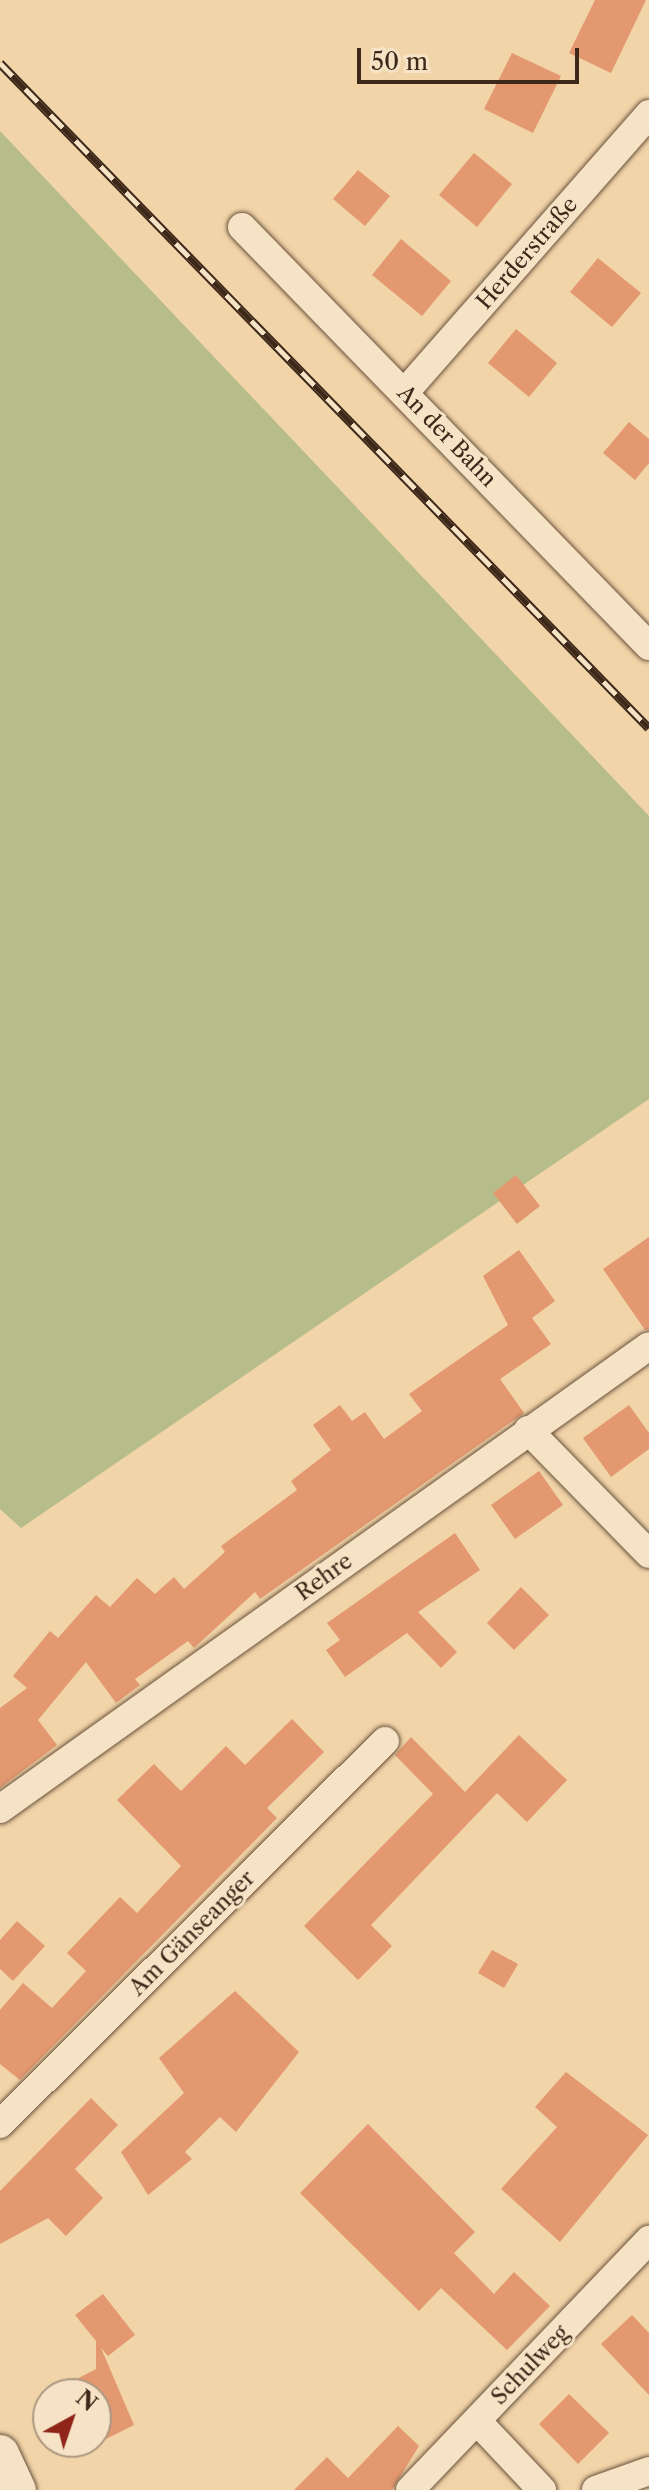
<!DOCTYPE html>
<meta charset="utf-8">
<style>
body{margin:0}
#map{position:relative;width:649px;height:2490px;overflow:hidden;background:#f1d4a8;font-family:"Libre Caslon Text",serif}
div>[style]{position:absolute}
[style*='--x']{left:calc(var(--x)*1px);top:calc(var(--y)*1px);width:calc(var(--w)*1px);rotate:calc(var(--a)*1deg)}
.green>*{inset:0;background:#b7bd8a}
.building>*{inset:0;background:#e39870}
.roads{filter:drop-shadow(0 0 2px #6b533e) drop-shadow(0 0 2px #6b533e)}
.street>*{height:28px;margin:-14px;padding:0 14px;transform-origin:14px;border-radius:14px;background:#f6e3c6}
.secondary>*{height:38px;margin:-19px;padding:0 19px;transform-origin:19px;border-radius:19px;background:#f6e3c6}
.rail>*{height:9px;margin-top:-4.5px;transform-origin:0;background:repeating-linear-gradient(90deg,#f6e3c6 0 18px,#3e281a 0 36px);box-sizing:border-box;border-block:2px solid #3e281a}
span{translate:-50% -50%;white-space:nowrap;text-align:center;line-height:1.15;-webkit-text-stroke:6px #f6e3c6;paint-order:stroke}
.street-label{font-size:22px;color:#3e281a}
.north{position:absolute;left:32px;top:2378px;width:80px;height:80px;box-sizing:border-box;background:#f6e3c6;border:2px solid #ac9881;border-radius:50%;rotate:40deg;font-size:22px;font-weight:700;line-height:32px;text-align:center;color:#3e281a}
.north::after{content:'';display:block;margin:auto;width:28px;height:36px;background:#8f2418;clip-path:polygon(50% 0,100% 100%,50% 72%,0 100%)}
.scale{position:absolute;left:357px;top:48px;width:222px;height:36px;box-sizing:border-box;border:4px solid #3e281a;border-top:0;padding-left:10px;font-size:24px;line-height:28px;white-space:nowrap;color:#3e281a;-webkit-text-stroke:6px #f6e3c6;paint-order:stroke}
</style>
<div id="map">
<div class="green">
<i style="clip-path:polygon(0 131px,649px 816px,649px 1099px,21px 1528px,0 1509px)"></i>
</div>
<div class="building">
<i style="clip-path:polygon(595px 0,646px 0,611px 73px,569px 53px)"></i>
<i style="clip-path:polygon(512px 53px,561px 76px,533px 133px,484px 109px)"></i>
<i style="clip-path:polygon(474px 153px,512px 184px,477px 227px,439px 195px)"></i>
<i style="clip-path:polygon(358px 170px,390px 196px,365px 226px,333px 199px)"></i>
<i style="clip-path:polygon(401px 239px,451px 281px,422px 316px,372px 275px)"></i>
<i style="clip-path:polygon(598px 258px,641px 293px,612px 327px,570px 292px)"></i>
<i style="clip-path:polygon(516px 329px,557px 363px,529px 397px,488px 363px)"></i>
<i style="clip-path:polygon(629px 422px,649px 439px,649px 463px,635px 480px,603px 453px)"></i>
<i style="clip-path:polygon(516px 1175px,540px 1206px,517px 1224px,493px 1193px)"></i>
<i style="clip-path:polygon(649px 1237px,649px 1329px,645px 1330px,603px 1269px)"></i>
<i style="clip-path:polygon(519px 1250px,555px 1301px,532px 1318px,551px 1344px,500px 1379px,524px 1413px,260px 1599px,255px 1592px,194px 1648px,188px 1641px,135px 1679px,140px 1685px,116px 1703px,86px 1662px,38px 1720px,57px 1745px,0 1788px,0 1708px,27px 1688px,13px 1676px,50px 1631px,58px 1638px,96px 1595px,110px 1607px,137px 1578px,155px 1594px,174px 1577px,184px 1589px,225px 1552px,221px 1546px,297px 1490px,291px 1481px,331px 1450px,313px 1425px,340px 1405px,352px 1421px,365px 1412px,384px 1439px,422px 1411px,409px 1394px,508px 1325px,483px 1276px)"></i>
<i style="clip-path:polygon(629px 1405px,649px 1433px,649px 1449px,611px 1477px,583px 1438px)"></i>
<i style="clip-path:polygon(539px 1471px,563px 1505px,515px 1539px,491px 1505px)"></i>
<i style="clip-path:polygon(455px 1533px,480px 1570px,418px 1612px,457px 1652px,441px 1668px,407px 1633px,345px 1677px,326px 1650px,340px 1640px,327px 1623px)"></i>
<i style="clip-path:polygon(521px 1587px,549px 1615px,514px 1650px,487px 1623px)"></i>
<i style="clip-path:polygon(292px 1719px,324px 1752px,267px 1808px,277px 1818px,20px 2080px,0 2064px,0 2010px,23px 1983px,52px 2008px,86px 1971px,67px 1953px,120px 1897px,137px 1913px,181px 1866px,117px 1800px,154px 1764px,181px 1791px,226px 1746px,245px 1765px)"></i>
<i style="clip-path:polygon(519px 1735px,567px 1780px,527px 1822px,497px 1793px,371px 1925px,392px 1946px,358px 1980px,304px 1926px,433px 1794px,395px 1755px,411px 1737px,465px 1792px)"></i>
<i style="clip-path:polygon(17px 1921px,45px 1946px,13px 1981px,0 1969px,0 1940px)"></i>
<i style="clip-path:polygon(492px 1950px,518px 1964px,504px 1988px,478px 1973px)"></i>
<i style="clip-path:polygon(235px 1991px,299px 2052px,236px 2132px,220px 2117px,185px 2152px,192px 2159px,148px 2195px,121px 2152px,184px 2093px,159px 2058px)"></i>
<i style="clip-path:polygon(566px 2072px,648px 2135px,560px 2242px,501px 2189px,557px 2127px,535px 2107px)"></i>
<i style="clip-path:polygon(91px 2098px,118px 2125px,75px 2169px,103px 2198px,66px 2236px,48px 2218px,0 2244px,0 2191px)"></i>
<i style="clip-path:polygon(368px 2124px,475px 2232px,454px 2253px,494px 2294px,514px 2272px,550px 2306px,507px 2350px,441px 2288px,419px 2311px,300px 2193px)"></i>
<i style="clip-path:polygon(103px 2294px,135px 2335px,108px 2356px,101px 2348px,134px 2425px,96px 2444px,96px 2394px,48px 2394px,96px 2369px,96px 2341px,75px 2315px)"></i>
<i style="clip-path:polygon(632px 2315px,649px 2333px,649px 2395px,601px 2344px)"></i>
<i style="clip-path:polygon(569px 2394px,609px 2433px,578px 2464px,539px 2424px)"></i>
<i style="clip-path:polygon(398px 2426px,419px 2446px,392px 2490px,294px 2490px,327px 2457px,348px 2478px)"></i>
</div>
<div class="roads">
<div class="street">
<i style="--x:242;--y:227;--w:584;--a:45.83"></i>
<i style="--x:405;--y:392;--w:370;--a:-48.7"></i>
<i style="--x:528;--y:1430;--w:173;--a:45.7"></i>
<i style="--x:0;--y:1809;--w:797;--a:-35.5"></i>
<i style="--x:0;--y:2124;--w:543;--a:-44.85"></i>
<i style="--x:477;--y:2421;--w:95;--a:46.7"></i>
<i style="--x:410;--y:2490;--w:346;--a:-46.3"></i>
<i style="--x:596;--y:2490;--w:56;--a:-19.7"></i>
</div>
<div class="secondary">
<i style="--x:0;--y:2454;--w:40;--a:65"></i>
</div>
</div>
<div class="rail">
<i style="--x:0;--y:63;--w:929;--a:45.7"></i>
</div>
<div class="street-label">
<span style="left:527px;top:253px;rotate:-49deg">Herderstraße</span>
<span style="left:447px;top:436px;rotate:46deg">An der Bahn</span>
<span style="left:324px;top:1577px;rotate:-36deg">Rehre</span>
<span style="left:192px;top:1933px;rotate:-45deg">Am Gänseanger</span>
<span style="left:530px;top:2365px;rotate:-46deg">Schulweg</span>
</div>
<div class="north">N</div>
<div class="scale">50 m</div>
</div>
